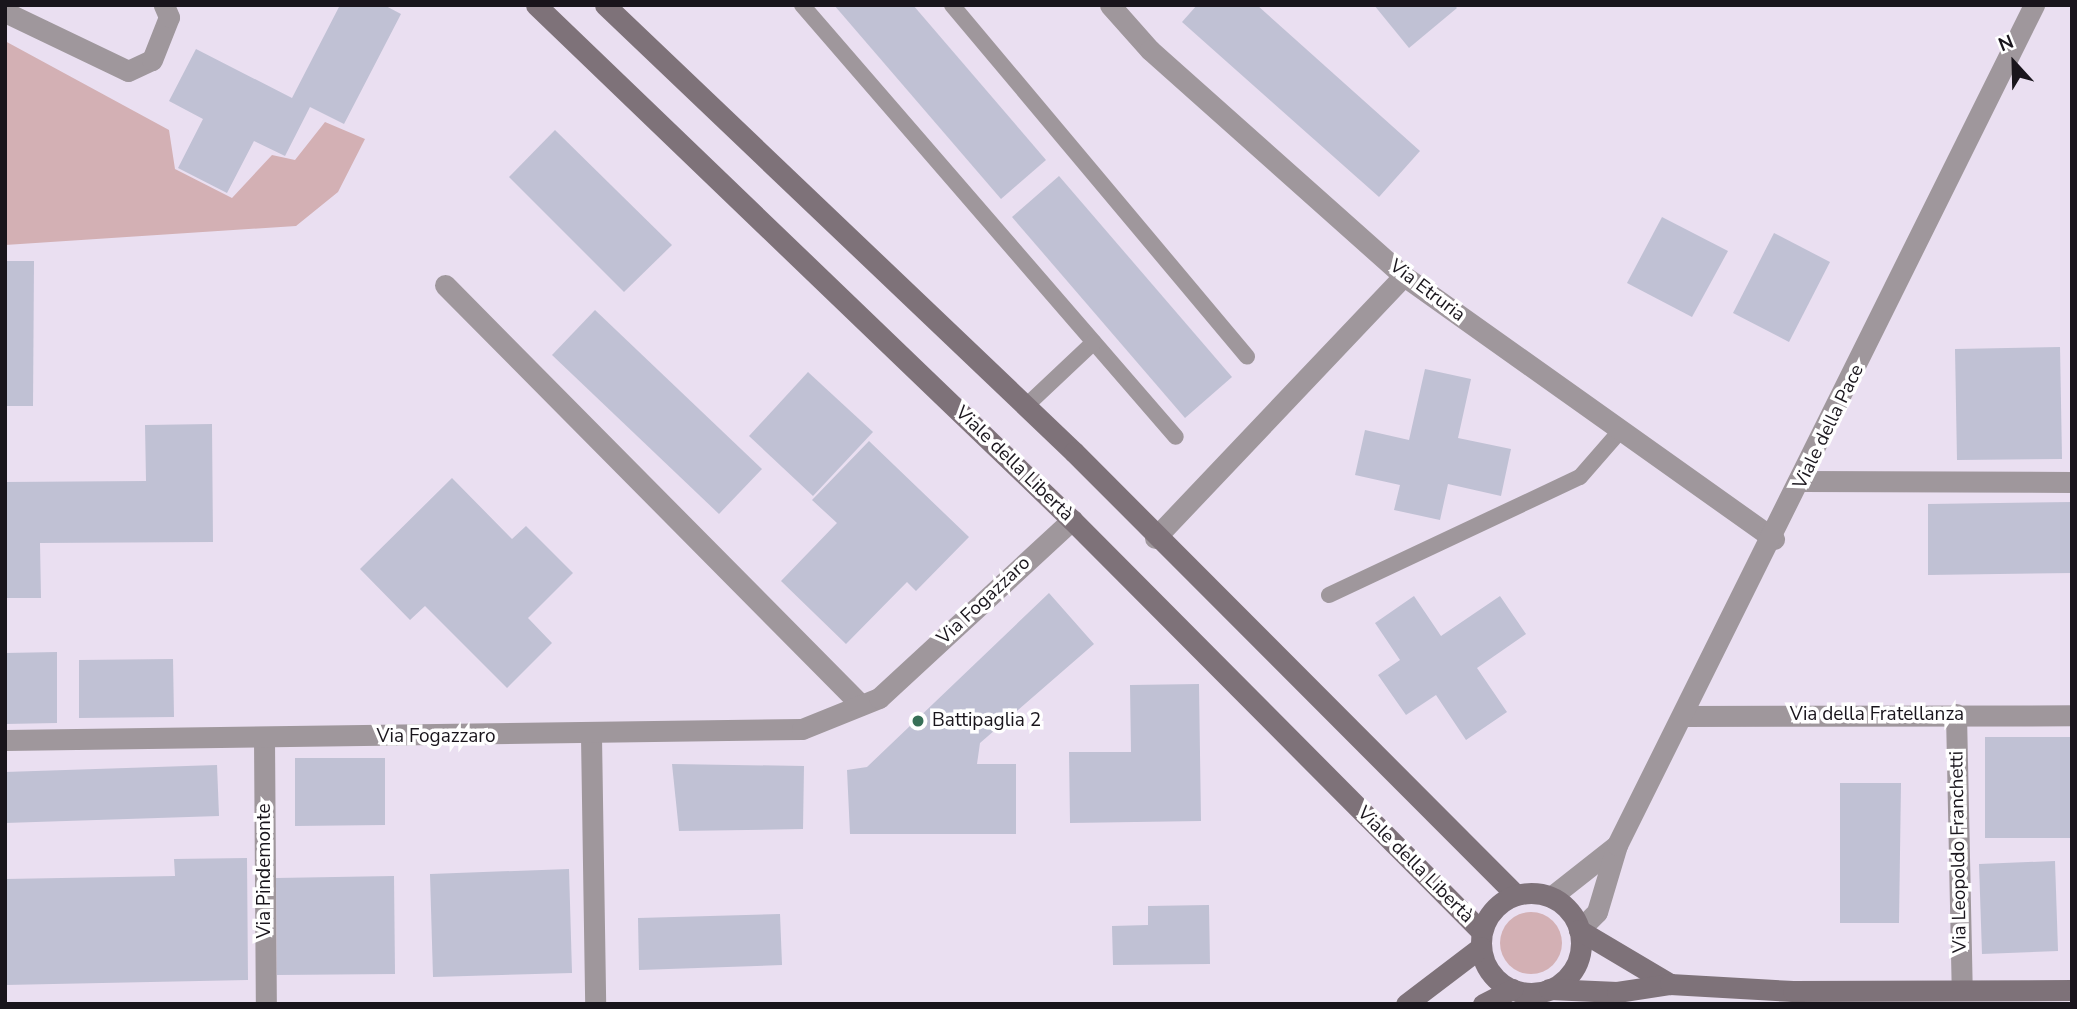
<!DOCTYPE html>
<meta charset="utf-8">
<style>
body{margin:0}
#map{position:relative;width:2077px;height:1009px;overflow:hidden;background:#eadff1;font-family:"Nunito Sans",sans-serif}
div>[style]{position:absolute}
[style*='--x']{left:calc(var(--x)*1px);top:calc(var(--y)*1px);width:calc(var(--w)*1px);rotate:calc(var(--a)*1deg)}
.green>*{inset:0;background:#d3b0b4}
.round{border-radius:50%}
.building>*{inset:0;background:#c0c1d4}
.lane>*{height:16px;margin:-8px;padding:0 8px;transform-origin:8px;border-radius:8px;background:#9f979c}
.street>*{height:21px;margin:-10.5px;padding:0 10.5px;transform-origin:10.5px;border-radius:10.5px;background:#9f979c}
.secondary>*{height:21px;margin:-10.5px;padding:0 10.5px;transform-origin:10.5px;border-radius:10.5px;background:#7e7279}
.secondary>.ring{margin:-10.5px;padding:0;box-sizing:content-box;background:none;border:21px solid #7e7279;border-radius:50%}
.dots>*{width:19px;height:19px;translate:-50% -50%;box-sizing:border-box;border:4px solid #fff;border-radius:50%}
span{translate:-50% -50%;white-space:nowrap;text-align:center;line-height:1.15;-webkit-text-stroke:7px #fff;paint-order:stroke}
.street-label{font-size:19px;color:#19151c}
.poi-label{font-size:19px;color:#19151c}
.left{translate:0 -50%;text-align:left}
.frame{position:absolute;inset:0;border:7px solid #19151c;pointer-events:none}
.north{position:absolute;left:1979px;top:28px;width:70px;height:70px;-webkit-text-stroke:5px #fff;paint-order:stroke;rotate:338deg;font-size:19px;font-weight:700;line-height:28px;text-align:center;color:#19151c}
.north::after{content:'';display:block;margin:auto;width:24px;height:32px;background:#19151c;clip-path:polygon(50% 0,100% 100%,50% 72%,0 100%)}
</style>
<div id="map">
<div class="green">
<i style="clip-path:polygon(5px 41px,169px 130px,175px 169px,232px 198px,272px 155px,295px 160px,325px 122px,365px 139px,338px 192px,296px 226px,5px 245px)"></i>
<i class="round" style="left:1500px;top:912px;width:62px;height:62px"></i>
</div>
<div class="building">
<i style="clip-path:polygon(340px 5px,384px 5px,401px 14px,344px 124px,310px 107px,285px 156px,254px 141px,227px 193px,178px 168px,203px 119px,169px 101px,196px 49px,292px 98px)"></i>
<i style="clip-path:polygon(834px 5px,913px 5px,1046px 160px,1001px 199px)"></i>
<i style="clip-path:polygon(1197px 5px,1257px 5px,1420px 151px,1379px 197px,1182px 22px)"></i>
<i style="clip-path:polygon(1374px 5px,1454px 5px,1457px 8px,1409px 48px)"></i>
<i style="clip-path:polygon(555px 130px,672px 245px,624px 292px,509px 177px)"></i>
<i style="clip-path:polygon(1059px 176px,1232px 377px,1185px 418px,1012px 217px)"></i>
<i style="clip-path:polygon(1662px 217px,1728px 251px,1692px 317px,1627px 283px)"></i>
<i style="clip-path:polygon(1774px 233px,1830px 262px,1789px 342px,1733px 313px)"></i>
<i style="clip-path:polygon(5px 261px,34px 261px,33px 406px,5px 406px)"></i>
<i style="clip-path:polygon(595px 310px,762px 469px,719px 514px,552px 355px)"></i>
<i style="clip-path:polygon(2060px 347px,2062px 459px,1957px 460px,1955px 349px)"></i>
<i style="clip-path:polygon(1425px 369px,1471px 379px,1458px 438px,1511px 449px,1501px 496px,1448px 484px,1440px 520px,1394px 510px,1400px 485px,1355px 475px,1365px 430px,1409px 440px)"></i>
<i style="clip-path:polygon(808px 372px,873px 432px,813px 496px,749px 436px)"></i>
<i style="clip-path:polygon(212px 424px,213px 542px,40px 543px,41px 598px,5px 598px,5px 482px,146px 481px,145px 425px)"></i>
<i style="clip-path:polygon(869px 441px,969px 537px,916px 591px,907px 582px,846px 644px,781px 581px,837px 523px,812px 500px)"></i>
<i style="clip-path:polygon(452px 478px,512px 539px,526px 526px,573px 573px,528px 618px,552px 643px,507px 688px,425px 606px,410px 620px,360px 569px)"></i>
<i style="clip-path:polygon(2072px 502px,2072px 573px,1928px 575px,1928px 504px)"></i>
<i style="clip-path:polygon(1049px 593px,1094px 644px,980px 743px,977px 764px,1016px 764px,1016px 834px,850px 834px,847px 770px,867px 767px)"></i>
<i style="clip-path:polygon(1414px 596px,1441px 636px,1500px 596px,1526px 634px,1477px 668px,1507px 712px,1466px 740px,1436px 695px,1406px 715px,1378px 675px,1400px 660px,1375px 623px)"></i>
<i style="clip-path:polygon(57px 652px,57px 723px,5px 724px,5px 653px)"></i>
<i style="clip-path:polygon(173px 659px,174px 717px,79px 718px,79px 660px)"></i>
<i style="clip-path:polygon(1199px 684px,1201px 821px,1070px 823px,1069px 752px,1131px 752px,1130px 685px)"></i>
<i style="clip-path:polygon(1985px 737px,2072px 737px,2072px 838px,1985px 838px)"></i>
<i style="clip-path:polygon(295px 758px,385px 758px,385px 825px,295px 826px)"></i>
<i style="clip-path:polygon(672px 764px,804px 766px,803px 829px,679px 831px)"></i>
<i style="clip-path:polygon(217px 765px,219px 816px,5px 823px,5px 772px)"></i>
<i style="clip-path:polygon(1840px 783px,1901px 783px,1899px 923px,1840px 923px)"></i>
<i style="clip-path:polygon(247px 858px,248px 980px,5px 985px,5px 879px,175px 876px,174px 859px)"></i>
<i style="clip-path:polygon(2055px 861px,2058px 951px,1982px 954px,1979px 864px)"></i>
<i style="clip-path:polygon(569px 869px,572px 973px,433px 977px,430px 874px)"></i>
<i style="clip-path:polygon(394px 876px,395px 974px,277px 975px,276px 878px)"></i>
<i style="clip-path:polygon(1209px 905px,1210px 964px,1113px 965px,1112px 926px,1148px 925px,1148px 906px)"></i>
<i style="clip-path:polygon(780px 914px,782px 965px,639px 970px,638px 918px)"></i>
</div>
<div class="lane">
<i style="--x:802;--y:5;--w:571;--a:49.12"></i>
<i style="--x:952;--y:5;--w:459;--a:50"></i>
<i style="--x:1026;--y:406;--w:93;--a:-43.3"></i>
<i style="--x:1329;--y:595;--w:277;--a:-25.2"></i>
<i style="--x:1580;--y:477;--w:62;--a:-48.9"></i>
</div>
<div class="street">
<i style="--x:1110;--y:5;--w:60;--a:48.4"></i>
<i style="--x:1150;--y:50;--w:340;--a:41.7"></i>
<i style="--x:1404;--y:276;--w:454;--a:35.4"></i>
<i style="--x:5;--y:12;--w:136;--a:25.6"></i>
<i style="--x:128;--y:71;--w:26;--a:-25"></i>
<i style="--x:152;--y:60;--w:46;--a:-68.4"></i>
<i style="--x:169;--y:17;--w:13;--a:-113"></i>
<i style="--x:445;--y:285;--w:591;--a:45.27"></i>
<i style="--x:1803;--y:481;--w:269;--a:0.2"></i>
<i style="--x:1155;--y:538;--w:361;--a:-46.5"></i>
<i style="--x:1956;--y:714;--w:276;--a:88.8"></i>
<i style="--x:1683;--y:716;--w:389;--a:-0.1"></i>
<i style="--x:591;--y:736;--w:268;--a:89.1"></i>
<i style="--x:264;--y:738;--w:266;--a:89.6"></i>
<i style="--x:5;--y:740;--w:797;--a:-0.79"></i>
<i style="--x:802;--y:729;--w:83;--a:-21.9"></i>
<i style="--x:879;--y:698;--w:263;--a:-42.7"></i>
<i style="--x:1551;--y:897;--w:84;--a:-38.2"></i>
<i style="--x:1579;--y:930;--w:25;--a:-45"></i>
<i style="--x:1597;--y:912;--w:70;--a:-73.4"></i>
<i style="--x:1617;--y:845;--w:938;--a:-63.6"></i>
</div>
<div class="secondary">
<i style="--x:536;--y:5;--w:743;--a:43.86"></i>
<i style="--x:1072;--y:520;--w:581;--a:45.14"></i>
<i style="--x:605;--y:5;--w:648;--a:43.62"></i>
<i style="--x:1074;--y:452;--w:626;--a:45.06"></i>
<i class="ring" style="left:1481px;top:893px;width:79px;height:79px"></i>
<i style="--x:1579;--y:930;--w:106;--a:30.7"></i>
<i style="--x:1549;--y:989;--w:68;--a:2.5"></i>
<i style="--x:1617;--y:992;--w:54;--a:-8.6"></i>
<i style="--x:1670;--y:984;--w:123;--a:3.3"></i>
<i style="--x:1793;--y:991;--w:279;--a:-0.2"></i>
<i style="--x:1406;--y:1004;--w:94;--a:-37.2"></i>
<i style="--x:1483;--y:1004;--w:33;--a:-27"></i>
</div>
<div class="dots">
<i style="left:918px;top:721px;background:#376f57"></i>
</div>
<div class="street-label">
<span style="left:1427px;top:291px;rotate:37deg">Via Etruria</span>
<span style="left:1829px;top:427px;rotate:-64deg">Viale della Pace</span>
<span style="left:1014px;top:464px;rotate:44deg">Viale della Libertà</span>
<span style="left:984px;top:601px;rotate:-43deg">Via Fogazzaro</span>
<span style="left:1877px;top:715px">Via della Fratellanza</span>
<span style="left:436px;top:737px">Via Fogazzaro</span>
<span style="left:1959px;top:852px;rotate:-91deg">Via Leopoldo Franchetti</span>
<span style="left:1415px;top:865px;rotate:45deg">Viale della Libertà</span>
<span style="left:265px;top:871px;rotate:-90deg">Via Pindemonte</span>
</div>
<div class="poi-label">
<span class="left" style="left:932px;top:721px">Battipaglia 2</span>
</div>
<div class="frame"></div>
<div class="north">N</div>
</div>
